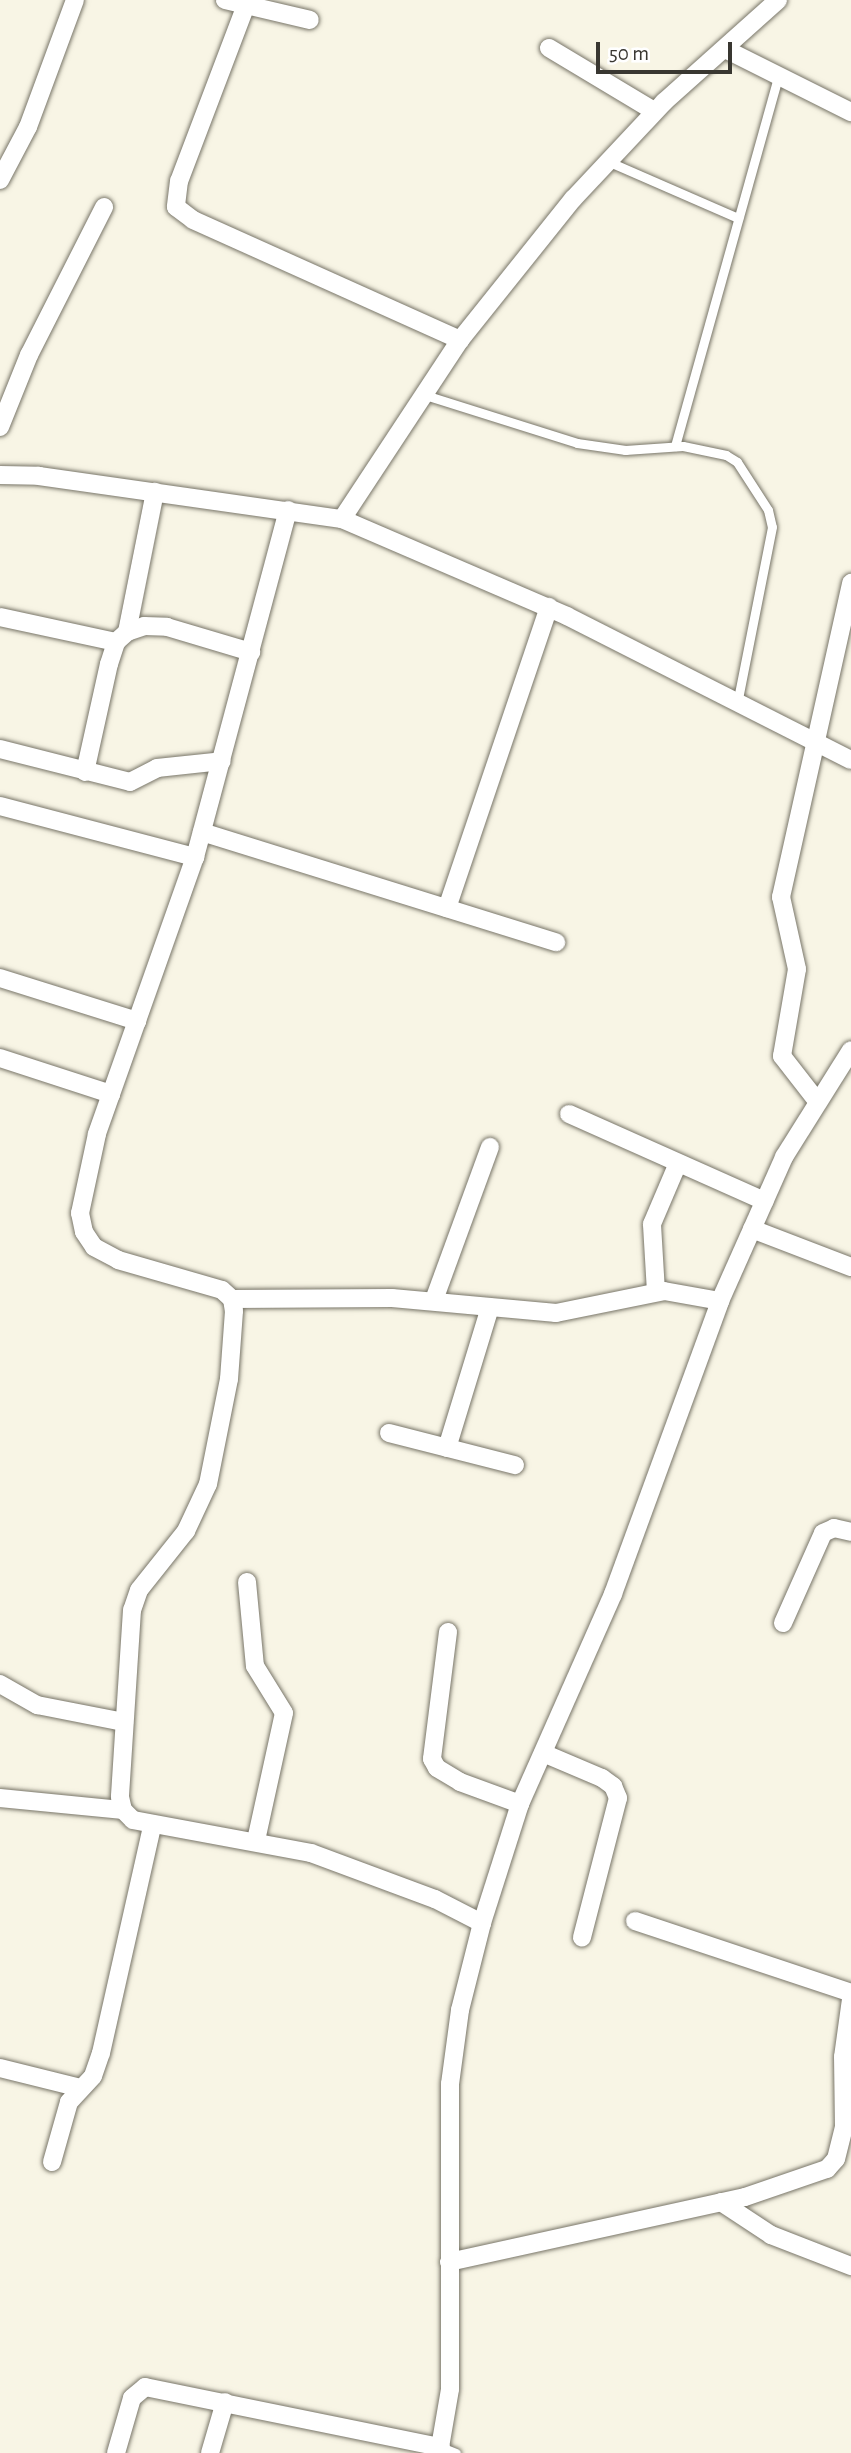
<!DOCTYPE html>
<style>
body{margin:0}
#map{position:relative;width:851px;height:2453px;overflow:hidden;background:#f8f5e5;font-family:"Alegreya Sans",sans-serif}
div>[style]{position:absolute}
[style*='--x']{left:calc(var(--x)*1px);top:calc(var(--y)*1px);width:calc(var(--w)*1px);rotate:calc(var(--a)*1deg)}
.roads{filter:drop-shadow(0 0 2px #787568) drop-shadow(0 0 2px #787568)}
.service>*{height:9px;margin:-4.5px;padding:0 4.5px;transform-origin:4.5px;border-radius:4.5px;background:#fff}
.minor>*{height:18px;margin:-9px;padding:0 9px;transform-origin:9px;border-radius:9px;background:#fff}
span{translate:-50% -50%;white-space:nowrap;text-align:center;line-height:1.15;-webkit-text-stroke:7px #fff;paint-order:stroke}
.scale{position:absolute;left:596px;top:42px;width:136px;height:32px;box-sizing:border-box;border:4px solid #393731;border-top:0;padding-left:9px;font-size:21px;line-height:24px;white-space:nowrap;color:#393731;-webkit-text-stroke:5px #fff;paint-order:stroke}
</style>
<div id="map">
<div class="roads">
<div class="service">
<i style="--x:607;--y:161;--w:143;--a:23.5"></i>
<i style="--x:425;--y:395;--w:159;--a:17.5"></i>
<i style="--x:577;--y:443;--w:49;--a:8.3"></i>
<i style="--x:625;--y:450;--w:58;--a:-3.9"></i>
<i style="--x:683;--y:446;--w:44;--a:11.8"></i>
<i style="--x:726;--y:455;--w:13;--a:32"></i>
<i style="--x:737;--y:462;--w:57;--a:57.1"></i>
<i style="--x:768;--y:510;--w:17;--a:77"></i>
<i style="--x:772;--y:527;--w:180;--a:101.2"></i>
<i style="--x:675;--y:446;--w:382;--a:-74.4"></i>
<i style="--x:441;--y:2447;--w:16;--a:22"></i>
</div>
<div class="minor">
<i style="--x:225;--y:0;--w:87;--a:13.2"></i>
<i style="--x:246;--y:5;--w:188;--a:110.8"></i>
<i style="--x:179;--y:181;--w:26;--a:97"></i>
<i style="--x:176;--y:207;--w:21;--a:37"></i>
<i style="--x:193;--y:220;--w:293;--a:24.2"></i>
<i style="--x:549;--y:48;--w:122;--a:31"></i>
<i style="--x:725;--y:49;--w:141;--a:26.6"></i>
<i style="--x:0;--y:180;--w:60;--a:-62.2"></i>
<i style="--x:28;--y:127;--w:135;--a:-69.7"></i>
<i style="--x:0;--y:427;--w:78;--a:-68.1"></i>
<i style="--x:29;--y:355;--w:166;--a:-63.1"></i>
<i style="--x:0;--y:475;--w:39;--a:1"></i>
<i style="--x:39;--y:476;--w:306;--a:8.1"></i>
<i style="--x:342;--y:519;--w:245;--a:23.3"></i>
<i style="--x:567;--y:616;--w:318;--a:26.9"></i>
<i style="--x:288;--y:510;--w:359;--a:105"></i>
<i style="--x:195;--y:857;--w:294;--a:109.5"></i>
<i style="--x:97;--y:1134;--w:81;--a:102.1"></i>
<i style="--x:80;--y:1213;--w:19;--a:78"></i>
<i style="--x:84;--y:1232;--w:18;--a:56"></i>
<i style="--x:94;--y:1247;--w:27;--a:28"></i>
<i style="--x:118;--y:1260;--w:108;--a:16.1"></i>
<i style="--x:222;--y:1290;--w:13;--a:42"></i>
<i style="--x:232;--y:1299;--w:12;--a:81"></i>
<i style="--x:234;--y:1311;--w:68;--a:94.2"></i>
<i style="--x:229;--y:1379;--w:107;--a:101.3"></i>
<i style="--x:208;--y:1484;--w:52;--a:115.1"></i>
<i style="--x:186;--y:1531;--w:75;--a:128.5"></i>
<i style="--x:139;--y:1590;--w:21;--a:109"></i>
<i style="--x:132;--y:1610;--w:187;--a:93.7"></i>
<i style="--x:120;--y:1797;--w:13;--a:77"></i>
<i style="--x:123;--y:1810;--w:14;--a:45"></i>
<i style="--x:133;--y:1820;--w:181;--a:10.5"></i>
<i style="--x:311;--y:1853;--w:132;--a:20.4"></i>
<i style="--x:435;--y:1899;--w:53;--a:27.1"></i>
<i style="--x:342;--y:519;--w:214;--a:-56.6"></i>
<i style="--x:460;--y:340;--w:181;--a:-51.3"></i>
<i style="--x:573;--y:199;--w:133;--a:-46.8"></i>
<i style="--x:664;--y:102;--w:153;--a:-41.8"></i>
<i style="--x:0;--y:617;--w:119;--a:12.2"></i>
<i style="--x:127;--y:632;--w:143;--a:-78.7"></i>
<i style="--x:0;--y:749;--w:134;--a:14.2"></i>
<i style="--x:130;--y:782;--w:30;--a:-27"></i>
<i style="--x:157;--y:768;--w:65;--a:-6.1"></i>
<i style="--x:85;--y:772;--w:111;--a:-77.5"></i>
<i style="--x:109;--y:664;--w:23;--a:-72"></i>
<i style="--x:116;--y:642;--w:15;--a:-42"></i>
<i style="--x:127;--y:632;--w:18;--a:-19"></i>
<i style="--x:144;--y:626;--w:23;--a:2"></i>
<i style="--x:167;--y:627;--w:88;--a:16.6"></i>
<i style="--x:0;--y:806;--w:202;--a:14.7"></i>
<i style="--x:202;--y:832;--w:371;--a:17.3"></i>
<i style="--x:447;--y:908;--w:318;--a:-71.3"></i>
<i style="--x:0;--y:978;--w:144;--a:17.4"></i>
<i style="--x:0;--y:1058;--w:117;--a:18"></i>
<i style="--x:817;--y:1101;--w:57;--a:-127.9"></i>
<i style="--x:782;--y:1056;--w:88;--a:-80.2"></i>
<i style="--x:797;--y:969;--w:74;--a:-102.5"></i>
<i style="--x:781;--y:897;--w:322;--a:-77.4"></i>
<i style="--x:569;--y:1114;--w:214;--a:24"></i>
<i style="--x:752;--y:1229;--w:106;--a:21"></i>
<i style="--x:656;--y:1292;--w:68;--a:-93.4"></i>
<i style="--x:652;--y:1224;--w:66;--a:-66.9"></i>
<i style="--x:232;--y:1299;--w:160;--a:-0.4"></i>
<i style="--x:392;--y:1298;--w:165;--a:5.2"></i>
<i style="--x:556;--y:1313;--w:110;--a:-11.5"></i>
<i style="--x:664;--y:1291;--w:57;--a:10.1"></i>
<i style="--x:434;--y:1300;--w:163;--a:-69.9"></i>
<i style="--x:389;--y:1433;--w:130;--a:14.3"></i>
<i style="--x:447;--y:1448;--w:147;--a:-73"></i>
<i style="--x:247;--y:1582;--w:84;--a:84.6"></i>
<i style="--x:255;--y:1666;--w:55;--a:58.3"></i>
<i style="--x:284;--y:1713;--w:130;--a:102.4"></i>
<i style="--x:783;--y:1623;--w:98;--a:-66"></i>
<i style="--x:823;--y:1533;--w:12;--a:-24"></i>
<i style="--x:834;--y:1528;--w:17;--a:13"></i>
<i style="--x:448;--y:1632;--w:128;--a:97.2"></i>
<i style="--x:432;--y:1759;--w:10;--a:61"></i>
<i style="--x:437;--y:1768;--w:27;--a:31"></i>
<i style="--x:460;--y:1782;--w:64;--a:20.1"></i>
<i style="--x:0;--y:1684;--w:43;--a:29.6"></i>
<i style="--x:37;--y:1705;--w:89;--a:11.1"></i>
<i style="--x:543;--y:1753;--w:64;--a:23"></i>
<i style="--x:602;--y:1778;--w:14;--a:36"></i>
<i style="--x:613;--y:1786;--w:13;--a:67"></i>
<i style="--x:618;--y:1798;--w:144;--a:104.5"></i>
<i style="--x:0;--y:1798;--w:124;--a:5.6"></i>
<i style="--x:635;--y:1921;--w:228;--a:18.4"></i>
<i style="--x:0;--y:2068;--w:83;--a:13.9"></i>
<i style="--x:52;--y:2162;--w:62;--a:-74.2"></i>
<i style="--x:69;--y:2102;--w:35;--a:-47"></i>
<i style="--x:93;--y:2076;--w:24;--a:-71"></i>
<i style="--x:101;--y:2053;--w:233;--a:-77.3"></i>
<i style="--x:721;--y:2202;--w:60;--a:33.4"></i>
<i style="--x:771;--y:2235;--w:86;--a:21.2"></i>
<i style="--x:449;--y:2262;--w:303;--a:-12.4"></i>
<i style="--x:745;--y:2197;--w:87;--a:-18.9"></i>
<i style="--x:827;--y:2169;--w:13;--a:-48"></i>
<i style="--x:836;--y:2159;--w:33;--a:-76"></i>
<i style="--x:844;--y:2127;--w:70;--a:-90.8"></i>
<i style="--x:843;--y:2057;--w:59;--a:-82.1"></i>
<i style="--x:116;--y:2453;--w:57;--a:-73.8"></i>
<i style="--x:132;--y:2398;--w:17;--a:-40"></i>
<i style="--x:145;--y:2387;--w:302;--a:11.5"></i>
<i style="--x:210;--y:2453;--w:53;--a:-73.6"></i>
<i style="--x:439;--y:2453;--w:65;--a:-80.2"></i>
<i style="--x:450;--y:2389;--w:305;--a:-90"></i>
<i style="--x:450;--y:2084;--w:75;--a:-82.3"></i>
<i style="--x:460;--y:2010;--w:90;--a:-75.8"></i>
<i style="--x:482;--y:1923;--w:125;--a:-72.3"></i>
<i style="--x:520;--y:1804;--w:230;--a:-66.1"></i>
<i style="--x:613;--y:1594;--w:312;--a:-69.9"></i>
<i style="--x:720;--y:1301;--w:158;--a:-66"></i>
<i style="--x:784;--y:1157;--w:126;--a:-57.9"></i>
</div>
</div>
<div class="scale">50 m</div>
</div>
